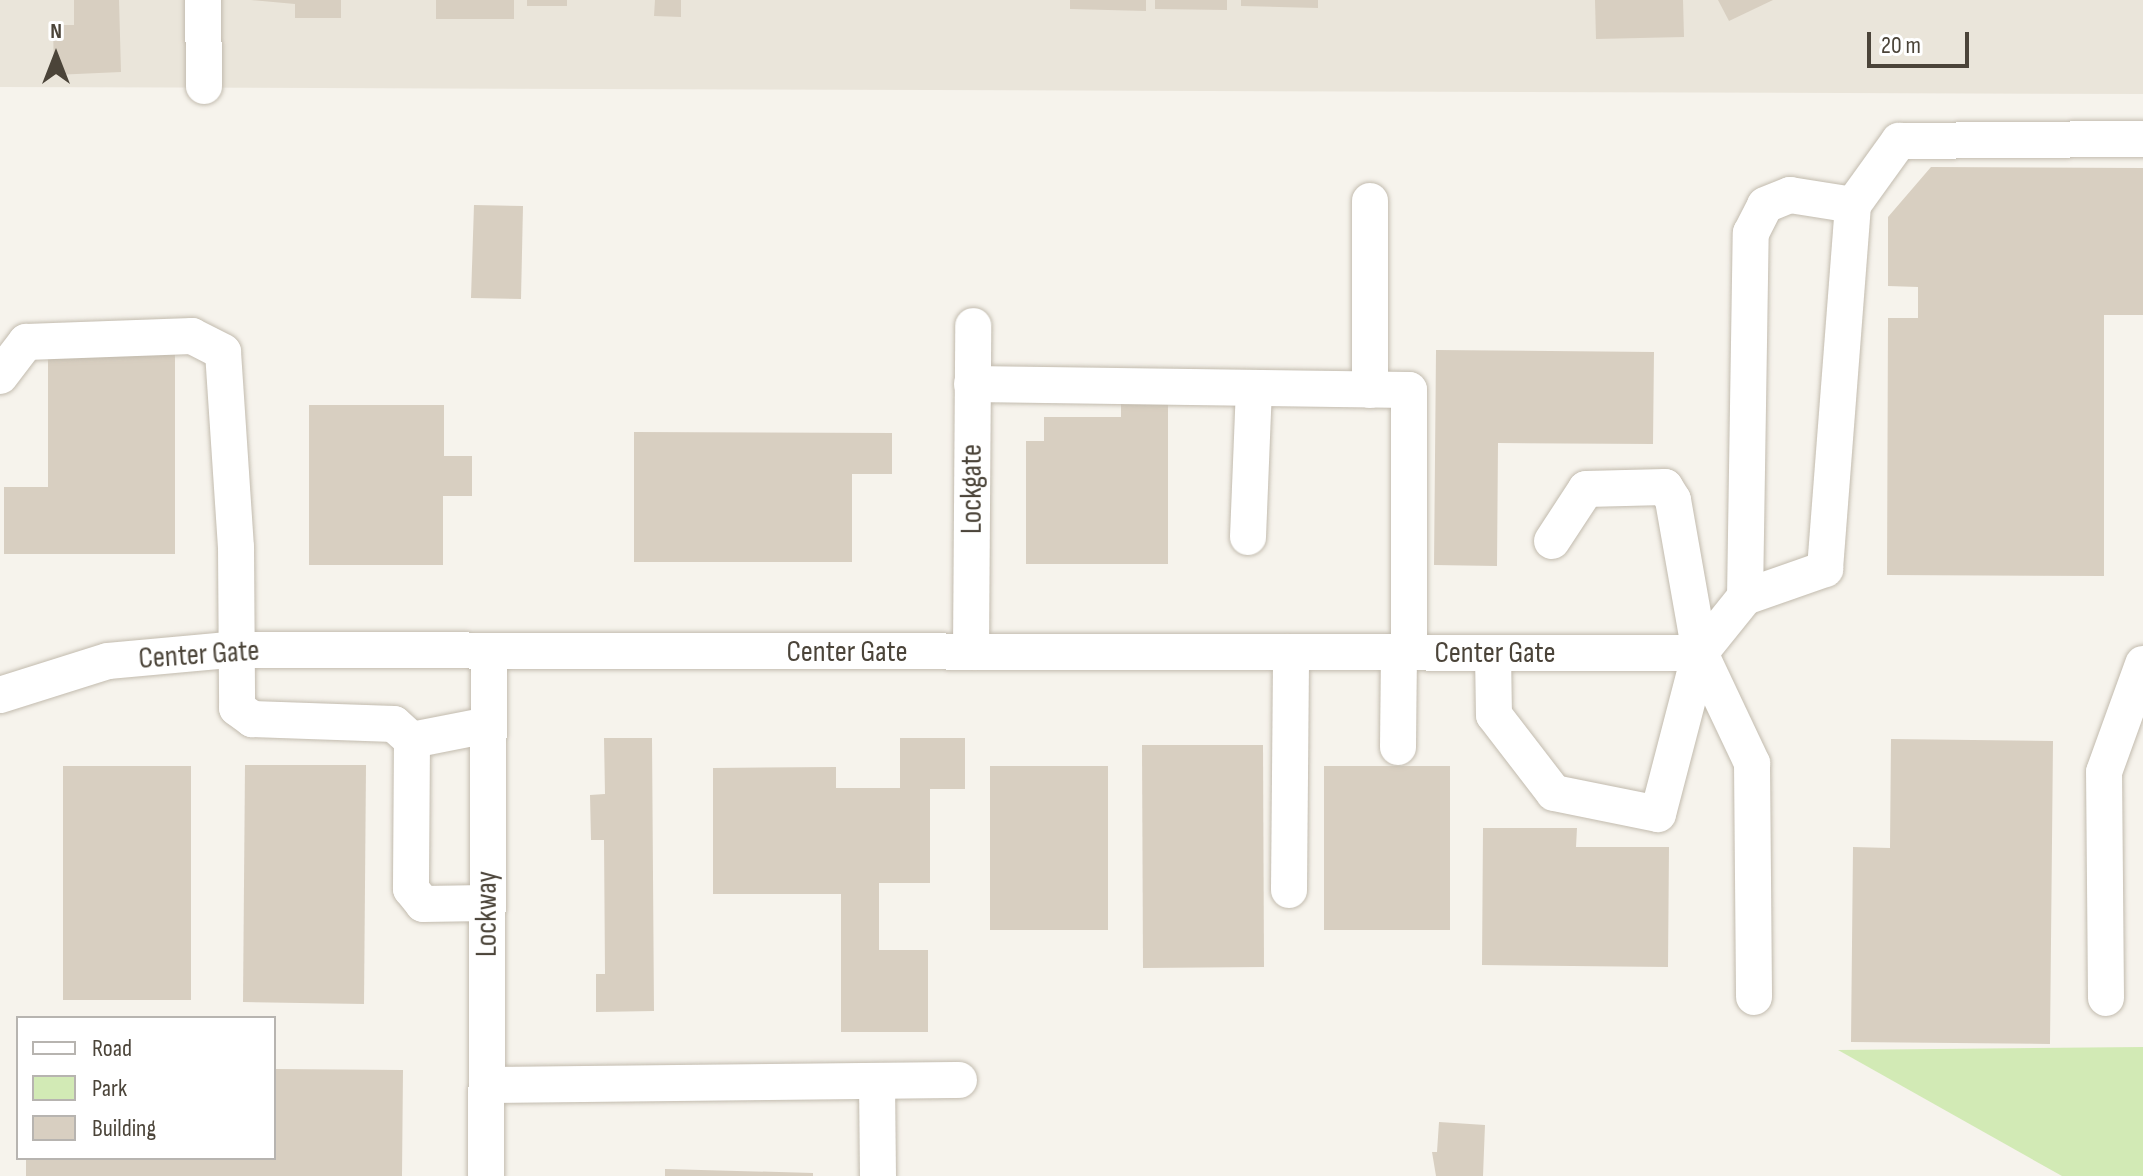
<!DOCTYPE html>
<style>
body{margin:0}
#map{position:relative;width:2143px;height:1176px;overflow:hidden;background:#f6f3ec;font-family:"Sofia Sans Condensed",sans-serif}
div>[style]{position:absolute}
[style*='--x']{left:calc(var(--x)*1px);top:calc(var(--y)*1px);width:calc(var(--w)*1px);rotate:calc(var(--a)*1deg)}
.residential>*{inset:0;background:#eae5da}
.green>*{inset:0;background:#d2eab5}
.building>*{inset:0;background:#d8cfc1}
.roads{filter:drop-shadow(0 0 2px #c2bbae) drop-shadow(0 0 2px #c2bbae)}
.minor>*{height:36px;margin:-18px;padding:0 18px;transform-origin:18px;border-radius:18px;background:#fff}
span{translate:-50% -50%;white-space:nowrap;text-align:center;line-height:1.15;-webkit-text-stroke:6px #fff;paint-order:stroke}
.street-label{font-size:30px;color:#4b4439}
.legend{position:absolute;left:16px;top:1016px;width:260px;height:144px;box-sizing:border-box;background:#fff;border:2px solid #b7b4b0;margin:0;padding:10px 14px;list-style:none;font-size:24px;color:#4b4439}
.legend li{display:flex;align-items:center;gap:16px;height:40px}
.legend b{width:40px;border:2px solid #b7b4b0}
.north{position:absolute;left:16px;top:16px;width:80px;height:80px;-webkit-text-stroke:6px #fff;paint-order:stroke;rotate:0deg;font-size:22px;font-weight:700;line-height:32px;text-align:center;color:#4b4439}
.north::after{content:'';display:block;margin:auto;width:28px;height:36px;background:#4b4439;clip-path:polygon(50% 0,100% 100%,50% 72%,0 100%)}
.scale{position:absolute;left:1867px;top:32px;width:102px;height:36px;box-sizing:border-box;border:4px solid #4b4439;border-top:0;padding-left:10px;font-size:24px;line-height:28px;white-space:nowrap;color:#4b4439;-webkit-text-stroke:6px #fff;paint-order:stroke}
</style>
<div id="map">
<div class="residential">
<i style="clip-path:polygon(0 0,2143px 0,2143px 94px,0 87px)"></i>
</div>
<div class="green">
<i style="clip-path:polygon(2143px 1047px,2143px 1176px,2062px 1176px,1838px 1050px)"></i>
</div>
<div class="building">
<i style="clip-path:polygon(74px 0,119px 0,121px 72px,54px 75px,53px 25px,74px 25px)"></i>
<i style="clip-path:polygon(251px 0,341px 0,341px 18px,295px 18px,295px 4px)"></i>
<i style="clip-path:polygon(436px 0,514px 0,514px 19px,436px 19px)"></i>
<i style="clip-path:polygon(527px 0,567px 0,567px 6px,527px 6px)"></i>
<i style="clip-path:polygon(655px 0,681px 0,681px 17px,654px 16px)"></i>
<i style="clip-path:polygon(1070px 0,1146px 0,1146px 11px,1070px 9px)"></i>
<i style="clip-path:polygon(1155px 0,1227px 0,1227px 10px,1155px 9px)"></i>
<i style="clip-path:polygon(1241px 0,1318px 0,1318px 8px,1241px 6px)"></i>
<i style="clip-path:polygon(1595px 0,1683px 0,1684px 37px,1596px 39px)"></i>
<i style="clip-path:polygon(1718px 0,1773px 0,1729px 21px)"></i>
<i style="clip-path:polygon(1931px 167px,2143px 168px,2143px 315px,2104px 315px,2104px 576px,1887px 575px,1888px 318px,1918px 318px,1918px 287px,1888px 286px,1888px 217px)"></i>
<i style="clip-path:polygon(474px 205px,523px 206px,521px 299px,471px 298px)"></i>
<i style="clip-path:polygon(1436px 350px,1654px 352px,1653px 444px,1498px 443px,1497px 566px,1434px 565px)"></i>
<i style="clip-path:polygon(48px 351px,175px 351px,175px 554px,4px 554px,4px 487px,48px 487px)"></i>
<i style="clip-path:polygon(1121px 390px,1168px 390px,1168px 564px,1026px 564px,1026px 441px,1044px 441px,1044px 417px,1121px 417px)"></i>
<i style="clip-path:polygon(309px 405px,444px 405px,444px 456px,472px 456px,472px 496px,443px 496px,443px 565px,309px 565px)"></i>
<i style="clip-path:polygon(634px 432px,892px 433px,892px 474px,852px 474px,852px 562px,634px 562px)"></i>
<i style="clip-path:polygon(604px 738px,652px 738px,654px 1011px,596px 1012px,596px 974px,605px 974px,604px 840px,591px 840px,590px 795px,605px 794px)"></i>
<i style="clip-path:polygon(900px 738px,965px 738px,965px 789px,930px 789px,930px 883px,879px 883px,879px 950px,928px 950px,928px 1032px,841px 1032px,841px 894px,713px 894px,713px 768px,836px 767px,836px 788px,900px 788px)"></i>
<i style="clip-path:polygon(1891px 739px,2053px 741px,2050px 1044px,1851px 1042px,1853px 847px,1890px 848px)"></i>
<i style="clip-path:polygon(1142px 745px,1263px 745px,1264px 967px,1143px 968px)"></i>
<i style="clip-path:polygon(245px 765px,366px 765px,364px 1004px,243px 1002px)"></i>
<i style="clip-path:polygon(63px 766px,191px 766px,191px 1000px,63px 1000px)"></i>
<i style="clip-path:polygon(990px 766px,1108px 766px,1108px 930px,990px 930px)"></i>
<i style="clip-path:polygon(1324px 766px,1450px 766px,1450px 930px,1324px 930px)"></i>
<i style="clip-path:polygon(1483px 828px,1577px 828px,1576px 847px,1669px 847px,1668px 967px,1482px 965px)"></i>
<i style="clip-path:polygon(274px 1069px,403px 1070px,402px 1176px,26px 1176px,26px 1158px,274px 1158px)"></i>
<i style="clip-path:polygon(1439px 1122px,1485px 1125px,1483px 1176px,1436px 1176px,1432px 1152px,1437px 1152px)"></i>
<i style="clip-path:polygon(665px 1169px,813px 1173px,813px 1176px,665px 1176px)"></i>
</div>
<div class="roads">
<div class="minor">
<i style="--x:203;--y:0;--w:86;--a:89.3"></i>
<i style="--x:1370;--y:201;--w:189;--a:90"></i>
<i style="--x:0;--y:376;--w:43;--a:-52.6"></i>
<i style="--x:26;--y:342;--w:166;--a:-2.1"></i>
<i style="--x:192;--y:336;--w:35;--a:27"></i>
<i style="--x:223;--y:352;--w:195;--a:86.2"></i>
<i style="--x:236;--y:547;--w:161;--a:89.6"></i>
<i style="--x:237;--y:708;--w:19;--a:36"></i>
<i style="--x:252;--y:719;--w:142;--a:2"></i>
<i style="--x:394;--y:724;--w:24;--a:42"></i>
<i style="--x:412;--y:740;--w:149;--a:90.4"></i>
<i style="--x:411;--y:889;--w:19;--a:51"></i>
<i style="--x:423;--y:904;--w:64;--a:-0.9"></i>
<i style="--x:972;--y:384;--w:437;--a:0.8"></i>
<i style="--x:1409;--y:390;--w:263;--a:90"></i>
<i style="--x:1248;--y:537;--w:149;--a:-87.7"></i>
<i style="--x:1552;--y:541;--w:62;--a:-56.8"></i>
<i style="--x:1586;--y:489;--w:79;--a:-1.5"></i>
<i style="--x:1665;--y:487;--w:15;--a:58"></i>
<i style="--x:1673;--y:500;--w:155;--a:80"></i>
<i style="--x:1700;--y:653;--w:122;--a:64.7"></i>
<i style="--x:1752;--y:763;--w:234;--a:89.5"></i>
<i style="--x:1745;--y:597;--w:364;--a:-89.1"></i>
<i style="--x:1751;--y:233;--w:31;--a:-63"></i>
<i style="--x:1765;--y:205;--w:27;--a:-22"></i>
<i style="--x:1790;--y:195;--w:64;--a:9"></i>
<i style="--x:971;--y:652;--w:326;--a:-89.6"></i>
<i style="--x:1493;--y:653;--w:62;--a:89.1"></i>
<i style="--x:1494;--y:715;--w:98;--a:52.4"></i>
<i style="--x:1554;--y:793;--w:106;--a:11.4"></i>
<i style="--x:1658;--y:814;--w:166;--a:-75.4"></i>
<i style="--x:1700;--y:653;--w:72;--a:-51.2"></i>
<i style="--x:1745;--y:597;--w:85;--a:-19.3"></i>
<i style="--x:1825;--y:569;--w:365;--a:-85.6"></i>
<i style="--x:1853;--y:205;--w:79;--a:-54.3"></i>
<i style="--x:1899;--y:141;--w:244;--a:-0.5"></i>
<i style="--x:0;--y:695;--w:113;--a:-17.5"></i>
<i style="--x:108;--y:661;--w:121;--a:-5.2"></i>
<i style="--x:228;--y:650;--w:1472;--a:0.12"></i>
<i style="--x:412;--y:740;--w:77;--a:-11.2"></i>
<i style="--x:1398;--y:747;--w:94;--a:-89.4"></i>
<i style="--x:1289;--y:890;--w:238;--a:-89.5"></i>
<i style="--x:2106;--y:998;--w:226;--a:-90.5"></i>
<i style="--x:2104;--y:772;--w:115;--a:-70.1"></i>
<i style="--x:877;--y:1081;--w:95;--a:89.4"></i>
<i style="--x:487;--y:1085;--w:472;--a:-0.6"></i>
<i style="--x:486;--y:1176;--w:524;--a:-89.67"></i>
</div>
</div>
<div class="street-label">
<span style="left:972px;top:489px;rotate:-90deg">Lockgate</span>
<span style="left:847px;top:652px">Center Gate</span>
<span style="left:1495px;top:653px">Center Gate</span>
<span style="left:199px;top:655px;rotate:-4deg">Center Gate</span>
<span style="left:487px;top:914px;rotate:-90deg">Lockway</span>
</div>
<ul class="legend">
<li><b style="height:10px;background:#fff"></b>Road</li>
<li><b style="height:22px;background:#d2eab5"></b>Park</li>
<li><b style="height:22px;background:#d8cfc1"></b>Building</li>
</ul>
<div class="north">N</div>
<div class="scale">20 m</div>
</div>
